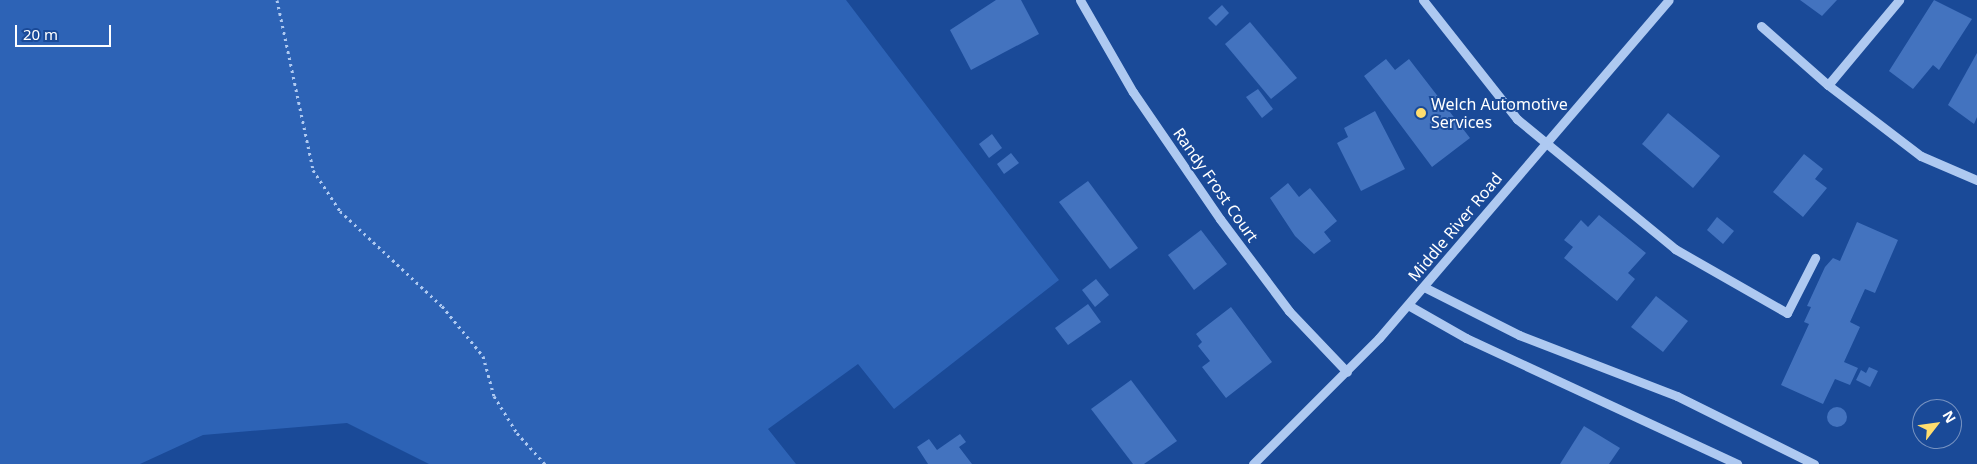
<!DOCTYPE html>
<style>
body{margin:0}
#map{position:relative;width:1977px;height:464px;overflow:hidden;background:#1a4a98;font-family:"Noto Sans",sans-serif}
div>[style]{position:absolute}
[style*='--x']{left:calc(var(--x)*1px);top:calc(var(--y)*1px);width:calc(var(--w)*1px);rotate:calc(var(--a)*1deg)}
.green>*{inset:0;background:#2d63b6}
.building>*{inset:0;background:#4373bf}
.round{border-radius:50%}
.path>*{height:3px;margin-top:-1.5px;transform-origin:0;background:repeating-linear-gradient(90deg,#aec9f1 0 2.5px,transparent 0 6.5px)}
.minor>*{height:9px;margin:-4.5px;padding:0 4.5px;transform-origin:4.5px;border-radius:4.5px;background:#aec9f1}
.dots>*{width:14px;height:14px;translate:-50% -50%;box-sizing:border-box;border:2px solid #1a4a98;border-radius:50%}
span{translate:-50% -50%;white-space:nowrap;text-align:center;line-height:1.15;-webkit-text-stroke:4px #1a4a98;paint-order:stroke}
.poi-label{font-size:16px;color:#fff}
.left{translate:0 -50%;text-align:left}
.street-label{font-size:16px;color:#fff}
.north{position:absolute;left:1912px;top:399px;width:50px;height:50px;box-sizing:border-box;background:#1a4a98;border:1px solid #7692c1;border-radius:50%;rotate:60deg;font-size:14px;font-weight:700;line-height:20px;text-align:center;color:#fff}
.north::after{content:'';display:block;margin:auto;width:18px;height:22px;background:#ffdd6e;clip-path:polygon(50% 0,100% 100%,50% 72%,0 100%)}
.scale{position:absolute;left:15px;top:25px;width:96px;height:22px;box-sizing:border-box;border:2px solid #fff;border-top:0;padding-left:6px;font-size:15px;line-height:18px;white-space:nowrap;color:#fff;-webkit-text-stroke:4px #1a4a98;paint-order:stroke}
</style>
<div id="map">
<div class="green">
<i style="clip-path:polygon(0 0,846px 0,1059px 280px,894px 409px,858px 364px,768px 429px,796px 464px,429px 464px,347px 423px,203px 435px,140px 464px,0 464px)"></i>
</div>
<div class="building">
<i style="clip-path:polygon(996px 0,1021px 0,1039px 34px,971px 70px,950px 30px)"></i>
<i style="clip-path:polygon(1800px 0,1837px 0,1822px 16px)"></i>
<i style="clip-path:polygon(1934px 0,1972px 19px,1939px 70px,1933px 65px,1913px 89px,1889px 71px)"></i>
<i style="clip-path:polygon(1222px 5px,1229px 13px,1216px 26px,1208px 18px)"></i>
<i style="clip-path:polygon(1250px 22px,1297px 78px,1271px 99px,1225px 44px)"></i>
<i style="clip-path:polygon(1977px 53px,1977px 117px,1974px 124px,1948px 105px)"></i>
<i style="clip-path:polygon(1386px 59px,1395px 70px,1409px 59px,1470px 138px,1432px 167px,1364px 76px)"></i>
<i style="clip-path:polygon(1258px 89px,1273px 109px,1262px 118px,1246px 97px)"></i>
<i style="clip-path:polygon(1375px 111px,1405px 169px,1361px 191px,1337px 143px,1348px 137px,1344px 128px)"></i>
<i style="clip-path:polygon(1668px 113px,1720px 156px,1693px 188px,1642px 144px)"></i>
<i style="clip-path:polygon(992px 134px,1002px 148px,989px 158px,979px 144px)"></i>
<i style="clip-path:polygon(1011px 153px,1019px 163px,1004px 174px,997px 164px)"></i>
<i style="clip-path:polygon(1804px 154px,1823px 169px,1815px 179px,1827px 188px,1803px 217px,1773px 192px)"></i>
<i style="clip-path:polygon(1088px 181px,1138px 248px,1110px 269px,1059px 202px)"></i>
<i style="clip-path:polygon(1288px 183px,1299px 197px,1310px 188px,1337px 221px,1324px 232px,1331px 241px,1314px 254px,1295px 236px,1270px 198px)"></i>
<i style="clip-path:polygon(1599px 215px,1646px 253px,1628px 273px,1635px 279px,1617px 301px,1564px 258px,1573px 247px,1564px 240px,1581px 220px,1588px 227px)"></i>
<i style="clip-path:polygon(1717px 217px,1734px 231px,1723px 244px,1707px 230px)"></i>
<i style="clip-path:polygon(1857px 222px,1898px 240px,1875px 293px,1865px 289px,1850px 322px,1860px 327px,1844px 362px,1858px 368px,1850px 385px,1835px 379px,1823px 404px,1781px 385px,1809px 324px,1804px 322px,1811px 307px,1807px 306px,1825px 267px,1833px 258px,1840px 261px)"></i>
<i style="clip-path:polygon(1201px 230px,1227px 264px,1194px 290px,1168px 255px)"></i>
<i style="clip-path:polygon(1096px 279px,1109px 295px,1095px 307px,1082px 290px)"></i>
<i style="clip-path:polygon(1656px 296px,1688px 321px,1663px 352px,1631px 327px)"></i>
<i style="clip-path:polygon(1088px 304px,1101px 322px,1068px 345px,1055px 328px)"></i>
<i style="clip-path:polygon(1231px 307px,1272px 362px,1226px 398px,1202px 367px,1210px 361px,1198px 346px,1202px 342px,1196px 334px)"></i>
<i style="clip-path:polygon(1869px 367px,1878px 371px,1870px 387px,1856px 380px,1861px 370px,1866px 373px)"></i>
<i style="clip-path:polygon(1131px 380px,1177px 441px,1144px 464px,1133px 464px,1091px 409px)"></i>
<i class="round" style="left:1827px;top:407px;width:20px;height:20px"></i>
<i style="clip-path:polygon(1584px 426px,1620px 448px,1609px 464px,1560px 464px)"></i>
<i style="clip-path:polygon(960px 434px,966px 442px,959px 447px,972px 464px,928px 464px,917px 447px,929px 439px,937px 450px)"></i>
</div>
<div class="path">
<i style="--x:277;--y:0;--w:174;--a:78"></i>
<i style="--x:313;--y:170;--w:49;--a:56.6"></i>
<i style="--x:340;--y:211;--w:139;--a:43"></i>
<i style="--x:442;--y:306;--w:65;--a:50.6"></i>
<i style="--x:483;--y:356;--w:41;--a:74.6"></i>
<i style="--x:494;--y:396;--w:44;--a:58.1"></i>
<i style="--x:517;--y:433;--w:42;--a:47.9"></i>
</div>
<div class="minor">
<i style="--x:1080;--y:0;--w:106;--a:60.1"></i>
<i style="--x:1133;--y:92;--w:154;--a:55.6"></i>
<i style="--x:1220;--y:219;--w:115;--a:53.1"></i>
<i style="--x:1289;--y:311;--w:84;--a:46.4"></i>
<i style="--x:1423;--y:0;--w:152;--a:51.7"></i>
<i style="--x:1517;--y:119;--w:205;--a:39.4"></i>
<i style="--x:1675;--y:249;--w:129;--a:29.7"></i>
<i style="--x:1787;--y:313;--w:62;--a:-63"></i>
<i style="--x:1761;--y:26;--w:89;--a:41.4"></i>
<i style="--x:1828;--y:85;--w:117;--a:37.4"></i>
<i style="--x:1921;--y:156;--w:61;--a:23.2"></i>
<i style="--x:1828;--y:85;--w:111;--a:-50.1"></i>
<i style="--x:1424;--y:287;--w:106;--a:26.8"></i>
<i style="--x:1519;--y:335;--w:169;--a:21.1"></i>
<i style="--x:1677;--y:396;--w:153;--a:26.4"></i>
<i style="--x:1408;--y:305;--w:67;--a:29.6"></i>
<i style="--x:1466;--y:338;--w:299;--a:24.9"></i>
<i style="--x:1253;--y:464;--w:178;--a:-45"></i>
<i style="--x:1379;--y:338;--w:445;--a:-49.4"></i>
</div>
<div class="dots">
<i style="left:1421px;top:113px;background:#ffdd6e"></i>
</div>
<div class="poi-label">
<span class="left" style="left:1431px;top:113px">Welch Automotive<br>Services</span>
</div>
<div class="street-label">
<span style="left:1216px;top:185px;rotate:55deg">Randy Frost Court</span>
<span style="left:1455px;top:227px;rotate:-50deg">Middle River Road</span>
</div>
<div class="north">N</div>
<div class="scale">20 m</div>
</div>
